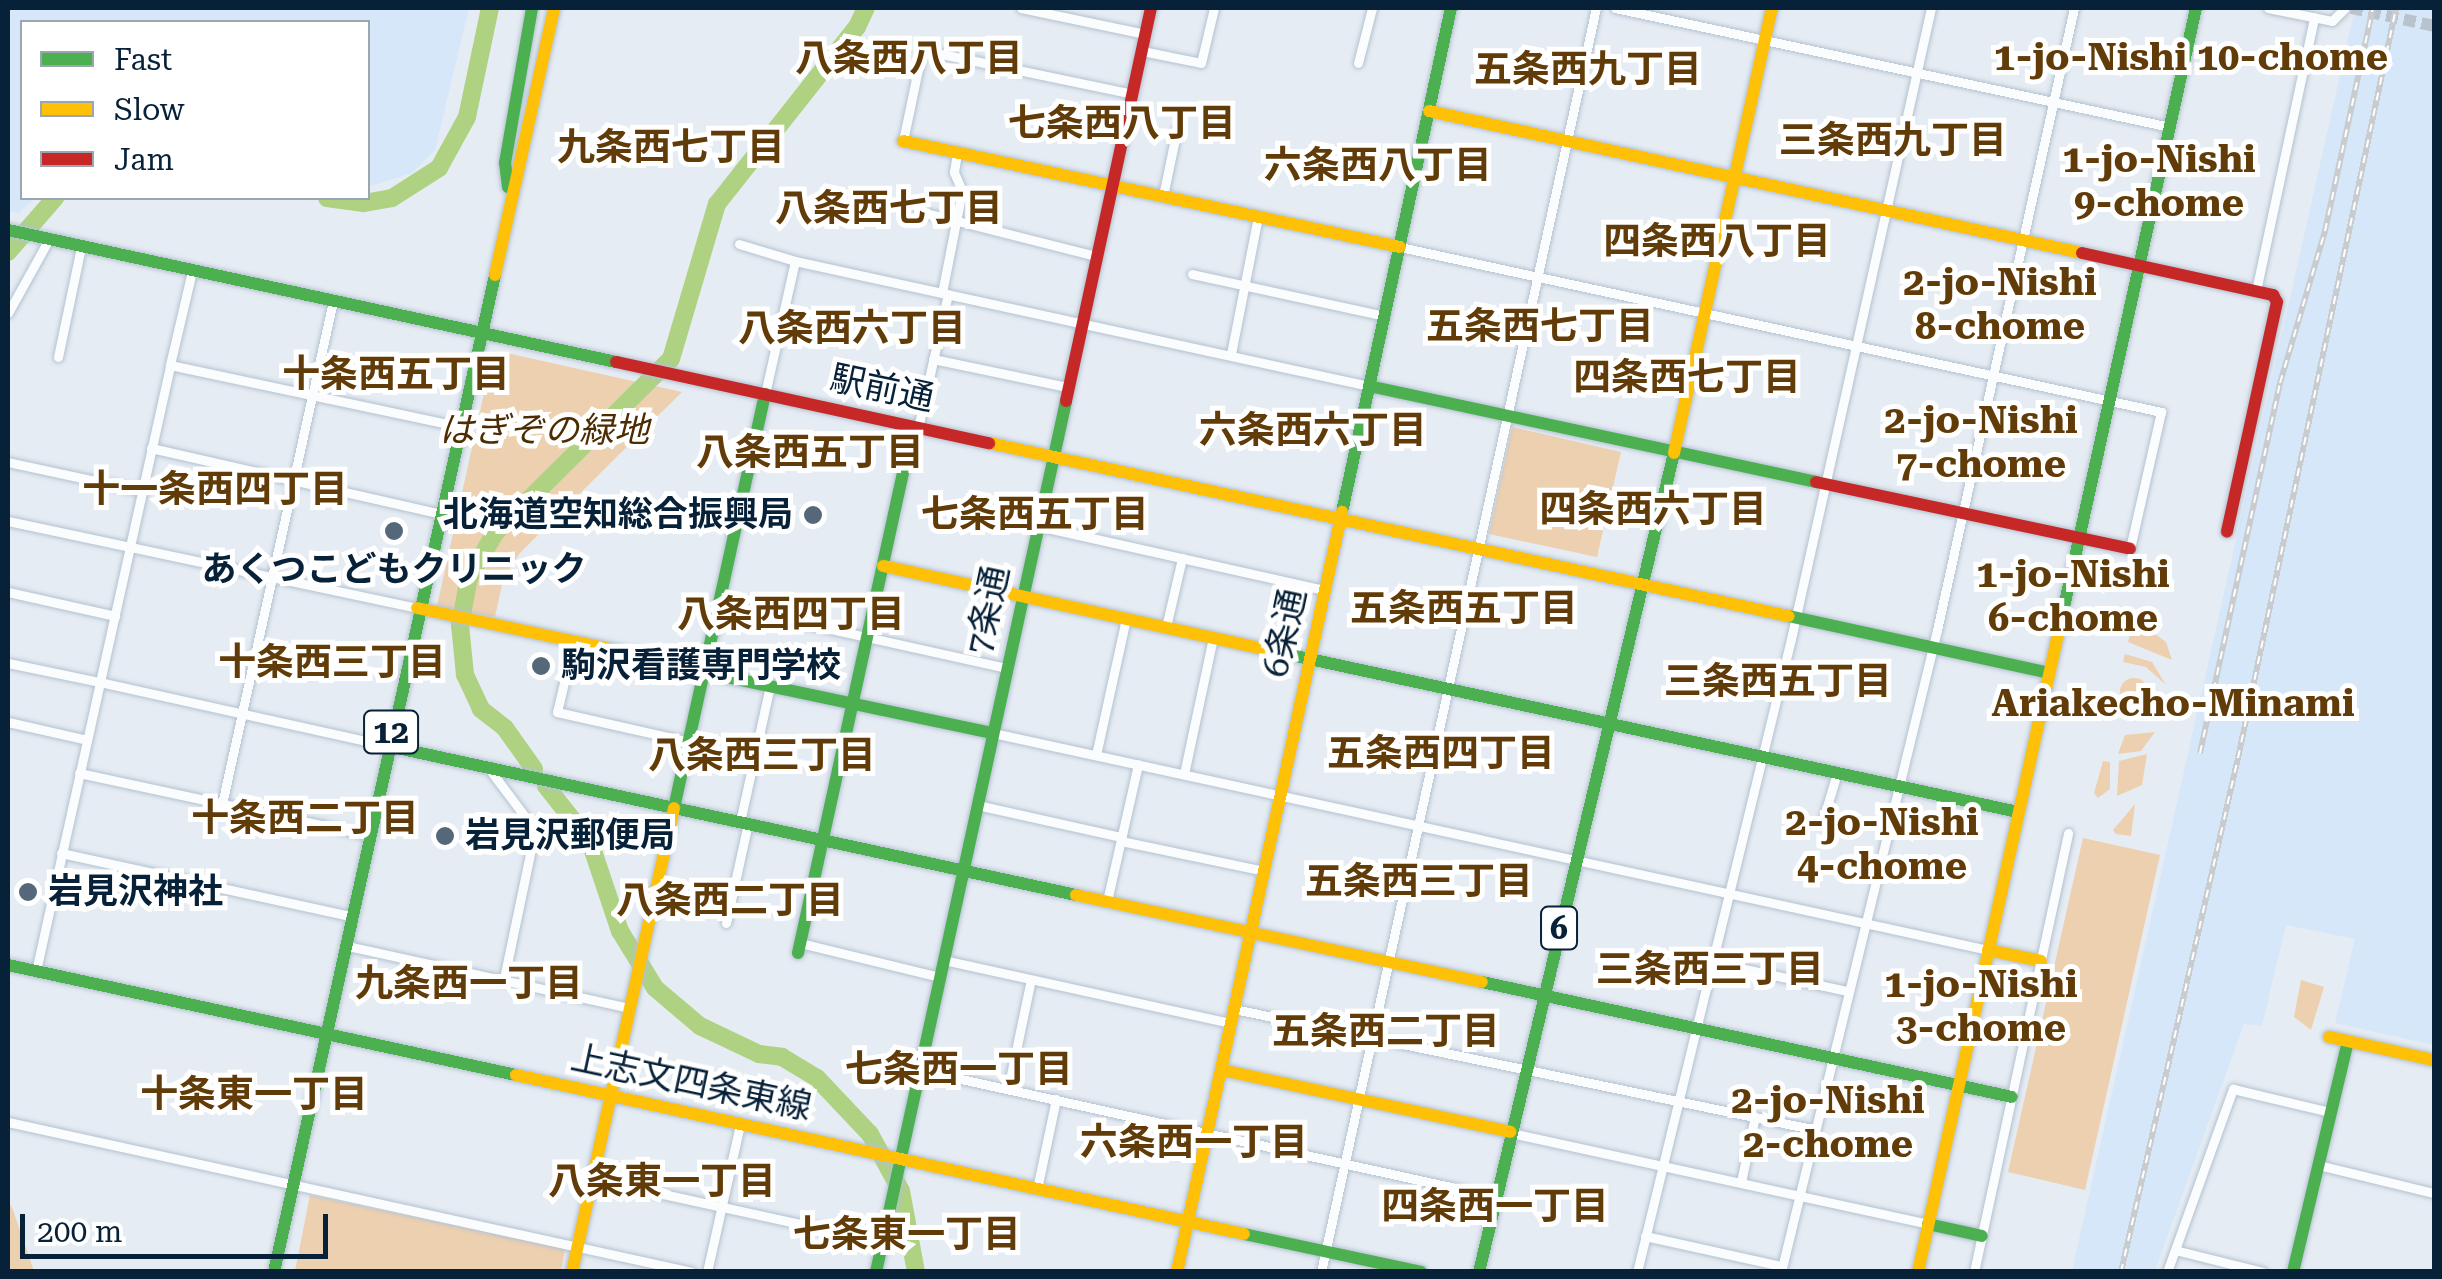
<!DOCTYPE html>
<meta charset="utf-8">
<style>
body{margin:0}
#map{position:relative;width:2442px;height:1279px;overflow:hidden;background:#e6ecf3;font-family:"Roboto Serif","Noto Sans JP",serif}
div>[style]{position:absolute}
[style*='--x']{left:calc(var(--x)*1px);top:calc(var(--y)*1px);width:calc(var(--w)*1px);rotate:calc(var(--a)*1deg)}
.built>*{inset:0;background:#d6e7f9}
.green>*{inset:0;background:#edd0b0}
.round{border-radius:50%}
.river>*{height:18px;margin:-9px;padding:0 9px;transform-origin:9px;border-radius:9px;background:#aed282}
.secondary-tunnel>*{height:12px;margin-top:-6px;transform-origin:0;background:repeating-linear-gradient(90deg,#b9c3ce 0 12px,transparent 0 18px)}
.roads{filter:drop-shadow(0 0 2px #b3c2d1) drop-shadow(0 0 2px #b3c2d1)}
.street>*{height:9px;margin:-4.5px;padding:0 4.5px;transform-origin:4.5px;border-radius:4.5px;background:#fbfcfd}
.fast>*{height:12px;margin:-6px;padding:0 6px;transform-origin:6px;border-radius:6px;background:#4caf50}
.slow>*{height:12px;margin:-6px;padding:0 6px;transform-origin:6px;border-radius:6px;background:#ffc107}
.jam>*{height:12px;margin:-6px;padding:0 6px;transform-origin:6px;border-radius:6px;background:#c62828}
.rail>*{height:6px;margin-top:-3px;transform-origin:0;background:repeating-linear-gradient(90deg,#fff 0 8px,#c8cccf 0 16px);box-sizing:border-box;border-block:2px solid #c8cccf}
.dots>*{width:28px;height:28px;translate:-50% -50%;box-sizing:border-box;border:5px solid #fff;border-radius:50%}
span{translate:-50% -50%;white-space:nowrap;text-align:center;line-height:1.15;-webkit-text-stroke:10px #fff;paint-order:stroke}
.shield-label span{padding:2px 8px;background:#fff;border:2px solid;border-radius:8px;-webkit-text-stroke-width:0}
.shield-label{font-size:32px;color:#072139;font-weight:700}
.street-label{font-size:35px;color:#072139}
.park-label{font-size:35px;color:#4c2c00;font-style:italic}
.poi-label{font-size:35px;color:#072139;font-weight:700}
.right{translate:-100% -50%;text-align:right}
.left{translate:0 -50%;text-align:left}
.neighbourhood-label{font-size:38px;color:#613c09;font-weight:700}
.frame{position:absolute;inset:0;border:10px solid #072139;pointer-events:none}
.legend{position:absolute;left:20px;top:20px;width:350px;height:180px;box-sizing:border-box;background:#fff;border:2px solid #9ca6b0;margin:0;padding:12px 18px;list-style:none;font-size:30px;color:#072139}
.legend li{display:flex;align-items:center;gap:20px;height:50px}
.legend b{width:50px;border:2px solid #9ca6b0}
.scale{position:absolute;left:20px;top:1214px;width:308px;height:45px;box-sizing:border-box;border:5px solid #072139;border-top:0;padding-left:12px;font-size:30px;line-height:35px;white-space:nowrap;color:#072139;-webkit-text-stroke:8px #fff;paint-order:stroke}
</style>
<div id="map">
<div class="built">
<i style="clip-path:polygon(8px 8px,469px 8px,435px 150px,412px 173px,368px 187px,368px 22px,22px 22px,22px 198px,35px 198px,19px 213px,8px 211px)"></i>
<i style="clip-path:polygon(2355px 8px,2434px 8px,2434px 1045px,2335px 1023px,2355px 939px,2286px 925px,2262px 1026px,2244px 1024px,2155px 1271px,2072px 1271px)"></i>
</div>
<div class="green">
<i style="clip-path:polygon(507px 353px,682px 392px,519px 554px,503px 580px,495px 617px,437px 606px,490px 366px)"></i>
<i style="clip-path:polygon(1512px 427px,1621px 452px,1597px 557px,1489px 534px)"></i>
<i style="clip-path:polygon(2134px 618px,2166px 642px,2172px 660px,2128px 642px)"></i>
<i style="clip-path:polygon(2125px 654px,2152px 662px,2166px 685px,2146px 667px,2123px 662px)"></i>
<i class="round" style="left:2120px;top:678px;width:28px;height:28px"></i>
<i style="clip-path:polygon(2155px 732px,2141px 751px,2118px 754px,2125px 735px)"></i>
<i style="clip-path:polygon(2147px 754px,2142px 785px,2117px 796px,2119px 761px)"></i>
<i style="clip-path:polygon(2103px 761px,2110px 762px,2110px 789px,2098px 798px,2094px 793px)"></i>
<i style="clip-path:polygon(2135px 804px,2131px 836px,2116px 834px,2113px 830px)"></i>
<i style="clip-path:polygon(2083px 838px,2160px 855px,2085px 1190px,2008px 1172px)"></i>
<i style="clip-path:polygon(2301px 980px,2324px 987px,2311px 1030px,2294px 1017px)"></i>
<i style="clip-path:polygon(310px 1195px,565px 1249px,561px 1271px,295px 1271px)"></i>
<i style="clip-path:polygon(8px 1200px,13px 1210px,34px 1271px,8px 1271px)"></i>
</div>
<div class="river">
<i style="--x:327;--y:198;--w:37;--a:8"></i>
<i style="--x:364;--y:203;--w:28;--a:-10"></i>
<i style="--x:392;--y:198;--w:56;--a:-32.6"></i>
<i style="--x:439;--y:168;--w:58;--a:-61.2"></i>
<i style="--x:467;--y:117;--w:111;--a:-78.1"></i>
<i style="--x:8;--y:252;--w:72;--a:-49"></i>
<i style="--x:534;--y:769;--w:50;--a:-125.3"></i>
<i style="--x:505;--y:728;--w:31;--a:-142"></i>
<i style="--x:481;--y:709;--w:38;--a:-115"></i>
<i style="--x:465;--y:675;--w:50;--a:-95.7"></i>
<i style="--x:460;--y:625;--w:48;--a:-79.2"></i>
<i style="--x:469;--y:578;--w:52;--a:-60"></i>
<i style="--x:495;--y:533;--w:247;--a:-44.7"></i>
<i style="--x:671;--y:359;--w:162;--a:-73.5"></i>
<i style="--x:717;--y:204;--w:226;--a:-51.7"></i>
<i style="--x:857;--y:27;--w:21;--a:-65"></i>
<i style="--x:546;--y:786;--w:71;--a:51.8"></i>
<i style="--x:590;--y:842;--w:94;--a:71.4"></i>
<i style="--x:620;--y:931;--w:67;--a:58.4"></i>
<i style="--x:655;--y:988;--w:59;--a:40.2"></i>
<i style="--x:700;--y:1026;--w:65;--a:25.4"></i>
<i style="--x:759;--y:1054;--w:23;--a:7"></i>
<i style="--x:782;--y:1057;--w:41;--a:31"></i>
<i style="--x:817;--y:1078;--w:77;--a:46.6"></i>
<i style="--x:870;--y:1134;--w:65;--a:61.5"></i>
<i style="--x:901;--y:1191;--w:82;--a:79.5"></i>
</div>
<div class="secondary-tunnel">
<i style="--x:2351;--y:8;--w:85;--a:12.2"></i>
</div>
<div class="roads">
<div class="street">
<i style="--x:1021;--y:8;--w:127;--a:11.8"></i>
<i style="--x:1615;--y:8;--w:568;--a:12.1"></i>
<i style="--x:2268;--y:8;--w:65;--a:11.5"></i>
<i style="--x:2332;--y:21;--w:18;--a:-45"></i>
<i style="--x:1142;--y:51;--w:60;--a:11.5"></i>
<i style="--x:1201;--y:63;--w:57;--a:-76.7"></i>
<i style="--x:1358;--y:63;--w:57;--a:-75.7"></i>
<i style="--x:903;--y:141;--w:93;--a:-78.2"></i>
<i style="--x:922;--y:50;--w:215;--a:11.8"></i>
<i style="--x:1163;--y:196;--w:68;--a:-78.2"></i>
<i style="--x:918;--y:211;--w:184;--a:14.2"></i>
<i style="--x:739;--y:244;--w:59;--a:16.9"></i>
<i style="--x:1400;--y:247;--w:779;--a:12.23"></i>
<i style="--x:2161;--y:412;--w:140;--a:102.8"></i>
<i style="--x:192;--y:271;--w:97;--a:103.2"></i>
<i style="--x:170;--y:365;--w:293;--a:12"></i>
<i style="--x:1192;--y:274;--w:197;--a:12.3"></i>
<i style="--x:2256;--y:291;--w:280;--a:-78"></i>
<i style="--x:942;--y:293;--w:104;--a:-78.9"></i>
<i style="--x:962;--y:191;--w:21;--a:-113"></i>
<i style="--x:954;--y:172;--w:19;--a:-81"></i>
<i style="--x:8;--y:313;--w:85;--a:-61"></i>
<i style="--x:1231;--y:354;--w:140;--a:-78.9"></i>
<i style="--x:58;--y:357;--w:112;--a:-78.2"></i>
<i style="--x:933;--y:359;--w:137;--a:11.8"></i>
<i style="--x:765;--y:394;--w:136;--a:-77.3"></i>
<i style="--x:795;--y:261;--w:587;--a:12.29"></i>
<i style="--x:918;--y:428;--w:137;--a:-77.4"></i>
<i style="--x:151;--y:448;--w:294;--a:12.8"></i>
<i style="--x:8;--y:462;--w:137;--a:12.2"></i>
<i style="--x:8;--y:521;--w:418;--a:12"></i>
<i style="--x:1038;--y:526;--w:294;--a:12.6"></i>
<i style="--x:8;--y:592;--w:110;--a:12.6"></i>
<i style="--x:718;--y:604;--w:295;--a:12.5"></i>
<i style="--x:1166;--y:627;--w:71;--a:-76.9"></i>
<i style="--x:574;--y:641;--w:73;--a:103.5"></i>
<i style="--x:557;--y:712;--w:136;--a:12.7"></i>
<i style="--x:8;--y:663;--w:94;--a:11.7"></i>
<i style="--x:100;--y:682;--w:325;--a:-77.5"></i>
<i style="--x:8;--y:722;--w:81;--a:12.8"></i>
<i style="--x:993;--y:733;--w:1018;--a:12.3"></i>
<i style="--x:1096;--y:755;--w:139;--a:-77.6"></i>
<i style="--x:490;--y:770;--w:75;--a:53.1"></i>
<i style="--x:535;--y:830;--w:152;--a:101.8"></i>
<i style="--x:79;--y:773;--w:296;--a:12.1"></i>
<i style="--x:1184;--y:774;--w:139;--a:-78"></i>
<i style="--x:222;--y:804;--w:515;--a:-77.56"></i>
<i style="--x:977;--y:805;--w:148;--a:12.5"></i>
<i style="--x:740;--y:822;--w:140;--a:-77.6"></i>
<i style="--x:1822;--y:823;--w:52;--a:-73.3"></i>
<i style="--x:1121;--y:841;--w:146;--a:11.8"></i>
<i style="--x:61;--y:853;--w:297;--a:12.3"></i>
<i style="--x:1107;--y:901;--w:140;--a:-77.2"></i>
<i style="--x:726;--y:923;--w:102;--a:-77.6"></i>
<i style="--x:800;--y:943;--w:144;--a:13.7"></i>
<i style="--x:348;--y:946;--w:289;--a:12.4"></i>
<i style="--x:944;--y:960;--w:294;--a:12.4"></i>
<i style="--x:1708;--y:961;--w:142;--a:12.2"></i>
<i style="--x:36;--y:971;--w:296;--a:-77.5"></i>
<i style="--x:100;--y:682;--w:295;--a:12.5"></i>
<i style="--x:1234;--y:1009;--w:590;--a:11.73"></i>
<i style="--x:920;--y:1070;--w:590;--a:12.43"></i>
<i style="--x:1008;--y:1089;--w:112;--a:-78.2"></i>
<i style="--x:8;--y:1122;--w:700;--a:12.37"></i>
<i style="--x:1511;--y:1133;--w:427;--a:12.3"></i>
<i style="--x:2318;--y:1165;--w:119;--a:13.6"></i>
<i style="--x:594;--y:1179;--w:295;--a:12.3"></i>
<i style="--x:1741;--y:1182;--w:67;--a:-78"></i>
<i style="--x:1037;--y:1189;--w:92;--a:-78.1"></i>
<i style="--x:1645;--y:1236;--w:140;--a:12.4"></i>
<i style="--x:2175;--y:1250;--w:91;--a:14"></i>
<i style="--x:707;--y:1272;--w:152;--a:-77.4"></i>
<i style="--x:1321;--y:1272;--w:1294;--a:-77.73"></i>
<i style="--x:1637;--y:1272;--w:651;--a:-76.33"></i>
<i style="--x:1791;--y:639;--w:646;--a:-77.49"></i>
<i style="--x:1781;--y:1272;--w:661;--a:-76.34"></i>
<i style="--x:1937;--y:630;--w:637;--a:-77.58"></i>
<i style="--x:1974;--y:1272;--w:449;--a:-77.9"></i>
<i style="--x:2167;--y:1272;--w:195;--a:-70.2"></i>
<i style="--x:2233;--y:1089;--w:100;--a:13.3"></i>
</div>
<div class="fast">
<i style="--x:508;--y:187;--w:24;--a:-97"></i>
<i style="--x:505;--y:163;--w:157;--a:-80.1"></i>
<i style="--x:8;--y:230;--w:622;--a:12.25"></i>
<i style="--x:1369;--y:386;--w:457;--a:12.1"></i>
<i style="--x:1342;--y:512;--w:516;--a:-77.8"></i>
<i style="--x:1788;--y:616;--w:267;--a:12.3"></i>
<i style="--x:2062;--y:616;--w:623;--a:-77.57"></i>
<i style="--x:1282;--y:653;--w:753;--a:12.19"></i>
<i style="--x:703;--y:672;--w:296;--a:11.9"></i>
<i style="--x:388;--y:746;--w:704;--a:12.22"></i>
<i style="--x:674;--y:808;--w:424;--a:-77.6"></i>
<i style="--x:798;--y:953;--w:538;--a:-77.67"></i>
<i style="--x:8;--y:965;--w:520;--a:12.22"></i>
<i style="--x:1482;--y:982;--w:542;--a:12.24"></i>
<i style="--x:1928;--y:1224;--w:55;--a:12.5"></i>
<i style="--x:1244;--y:1234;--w:181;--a:12.1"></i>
<i style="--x:274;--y:1272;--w:1021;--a:-77.5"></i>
<i style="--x:876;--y:1272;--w:891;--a:-77.69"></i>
<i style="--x:1479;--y:1272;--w:842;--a:-76.61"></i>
<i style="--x:2293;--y:1272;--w:236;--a:-76.6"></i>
</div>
<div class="slow">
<i style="--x:1429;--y:111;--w:668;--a:12.27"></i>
<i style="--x:903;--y:141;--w:508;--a:12.04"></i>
<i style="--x:495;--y:275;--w:273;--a:-77.5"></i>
<i style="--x:989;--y:443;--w:818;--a:12.22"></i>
<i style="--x:1674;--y:453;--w:456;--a:-77.6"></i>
<i style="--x:883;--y:566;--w:408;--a:12.3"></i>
<i style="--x:417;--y:608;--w:293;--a:12"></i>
<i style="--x:1076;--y:895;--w:415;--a:12.1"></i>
<i style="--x:1988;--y:950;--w:54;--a:11.7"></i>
<i style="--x:2329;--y:1037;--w:107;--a:12.4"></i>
<i style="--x:1222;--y:1070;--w:295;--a:12.1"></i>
<i style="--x:516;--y:1075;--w:745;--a:12.32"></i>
<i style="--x:572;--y:1272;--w:475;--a:-77.6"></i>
<i style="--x:1177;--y:1272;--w:778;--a:-77.75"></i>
<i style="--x:1918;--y:1272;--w:672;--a:-77.62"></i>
</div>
<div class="jam">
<i style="--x:2082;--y:253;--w:196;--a:12.4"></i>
<i style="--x:2273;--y:295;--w:8;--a:60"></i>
<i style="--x:2277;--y:302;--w:235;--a:102.3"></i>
<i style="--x:616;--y:362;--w:382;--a:12.3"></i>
<i style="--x:1066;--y:401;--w:402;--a:-77.8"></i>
<i style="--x:1816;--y:482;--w:321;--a:12"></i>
</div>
</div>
<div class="rail">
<i style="--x:2200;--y:753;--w:379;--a:-77.8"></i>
<i style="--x:2280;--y:383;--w:159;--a:-73.5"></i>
<i style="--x:2325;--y:231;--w:228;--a:-77.9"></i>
<i style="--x:2121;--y:1272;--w:527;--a:-77.18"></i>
<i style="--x:2238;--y:758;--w:766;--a:-78.1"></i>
</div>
<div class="dots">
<i style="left:813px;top:515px;background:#55687a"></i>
<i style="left:394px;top:531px;background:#55687a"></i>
<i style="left:541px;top:666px;background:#55687a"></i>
<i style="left:445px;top:836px;background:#55687a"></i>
<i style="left:28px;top:892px;background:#55687a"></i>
</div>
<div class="shield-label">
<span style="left:391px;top:732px">12</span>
<span style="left:1559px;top:928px">6</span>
</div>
<div class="street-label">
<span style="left:882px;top:389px;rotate:12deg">駅前通</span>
<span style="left:988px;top:610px;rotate:-78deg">7条通</span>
<span style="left:1285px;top:633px;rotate:-78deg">6条通</span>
<span style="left:691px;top:1083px;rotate:12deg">上志文四条東線</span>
</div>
<div class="park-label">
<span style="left:544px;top:431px">はぎぞの緑地</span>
</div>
<div class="poi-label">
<span class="right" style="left:793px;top:515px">北海道空知総合振興局</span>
<span style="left:394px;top:570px">あくつこどもクリニック</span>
<span class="left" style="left:561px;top:666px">駒沢看護専門学校</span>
<span class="left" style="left:465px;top:836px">岩見沢郵便局</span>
<span class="left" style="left:48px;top:892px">岩見沢神社</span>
</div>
<div class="neighbourhood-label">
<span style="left:2191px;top:58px">1-jo-Nishi 10-chome</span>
<span style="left:909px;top:59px">八条西八丁目</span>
<span style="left:1588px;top:70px">五条西九丁目</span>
<span style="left:1122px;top:124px">七条西八丁目</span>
<span style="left:1893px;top:141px">三条西九丁目</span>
<span style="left:671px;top:148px">九条西七丁目</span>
<span style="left:2159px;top:182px">1-jo-Nishi<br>9-chome</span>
<span style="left:1378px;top:166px">六条西八丁目</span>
<span style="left:889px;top:209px">八条西七丁目</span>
<span style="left:1717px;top:242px">四条西八丁目</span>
<span style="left:2000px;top:305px">2-jo-Nishi<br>8-chome</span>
<span style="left:1540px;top:327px">五条西七丁目</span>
<span style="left:852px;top:329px">八条西六丁目</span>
<span style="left:396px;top:375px">十条西五丁目</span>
<span style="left:1687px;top:378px">四条西七丁目</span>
<span style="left:1981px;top:443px">2-jo-Nishi<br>7-chome</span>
<span style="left:1313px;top:431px">六条西六丁目</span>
<span style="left:810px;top:453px">八条西五丁目</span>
<span style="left:215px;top:490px">十一条西四丁目</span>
<span style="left:1653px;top:510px">四条西六丁目</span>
<span style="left:1035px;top:515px">七条西五丁目</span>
<span style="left:2073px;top:597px">1-jo-Nishi<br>6-chome</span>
<span style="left:1464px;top:609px">五条西五丁目</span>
<span style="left:791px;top:615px">八条西四丁目</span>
<span style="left:332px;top:663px">十条西三丁目</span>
<span style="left:1778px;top:682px">三条西五丁目</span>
<span style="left:2173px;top:704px">Ariakecho-Minami</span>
<span style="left:1441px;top:754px">五条西四丁目</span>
<span style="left:762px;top:756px">八条西三丁目</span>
<span style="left:305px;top:819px">十条西二丁目</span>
<span style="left:1882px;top:845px">2-jo-Nishi<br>4-chome</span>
<span style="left:1419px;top:882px">五条西三丁目</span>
<span style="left:730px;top:901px">八条西二丁目</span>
<span style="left:1710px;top:970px">三条西三丁目</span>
<span style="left:469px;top:984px">九条西一丁目</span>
<span style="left:1981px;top:1007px">1-jo-Nishi<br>3-chome</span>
<span style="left:1386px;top:1032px">五条西二丁目</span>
<span style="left:959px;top:1070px">七条西一丁目</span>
<span style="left:254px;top:1095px">十条東一丁目</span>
<span style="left:1828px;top:1123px">2-jo-Nishi<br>2-chome</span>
<span style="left:1194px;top:1143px">六条西一丁目</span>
<span style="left:662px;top:1182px">八条東一丁目</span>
<span style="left:1495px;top:1207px">四条西一丁目</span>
<span style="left:907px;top:1235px">七条東一丁目</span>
</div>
<div class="frame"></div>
<ul class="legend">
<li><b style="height:12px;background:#4caf50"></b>Fast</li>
<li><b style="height:12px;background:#ffc107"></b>Slow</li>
<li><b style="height:12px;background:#c62828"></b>Jam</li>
</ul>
<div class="scale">200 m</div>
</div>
